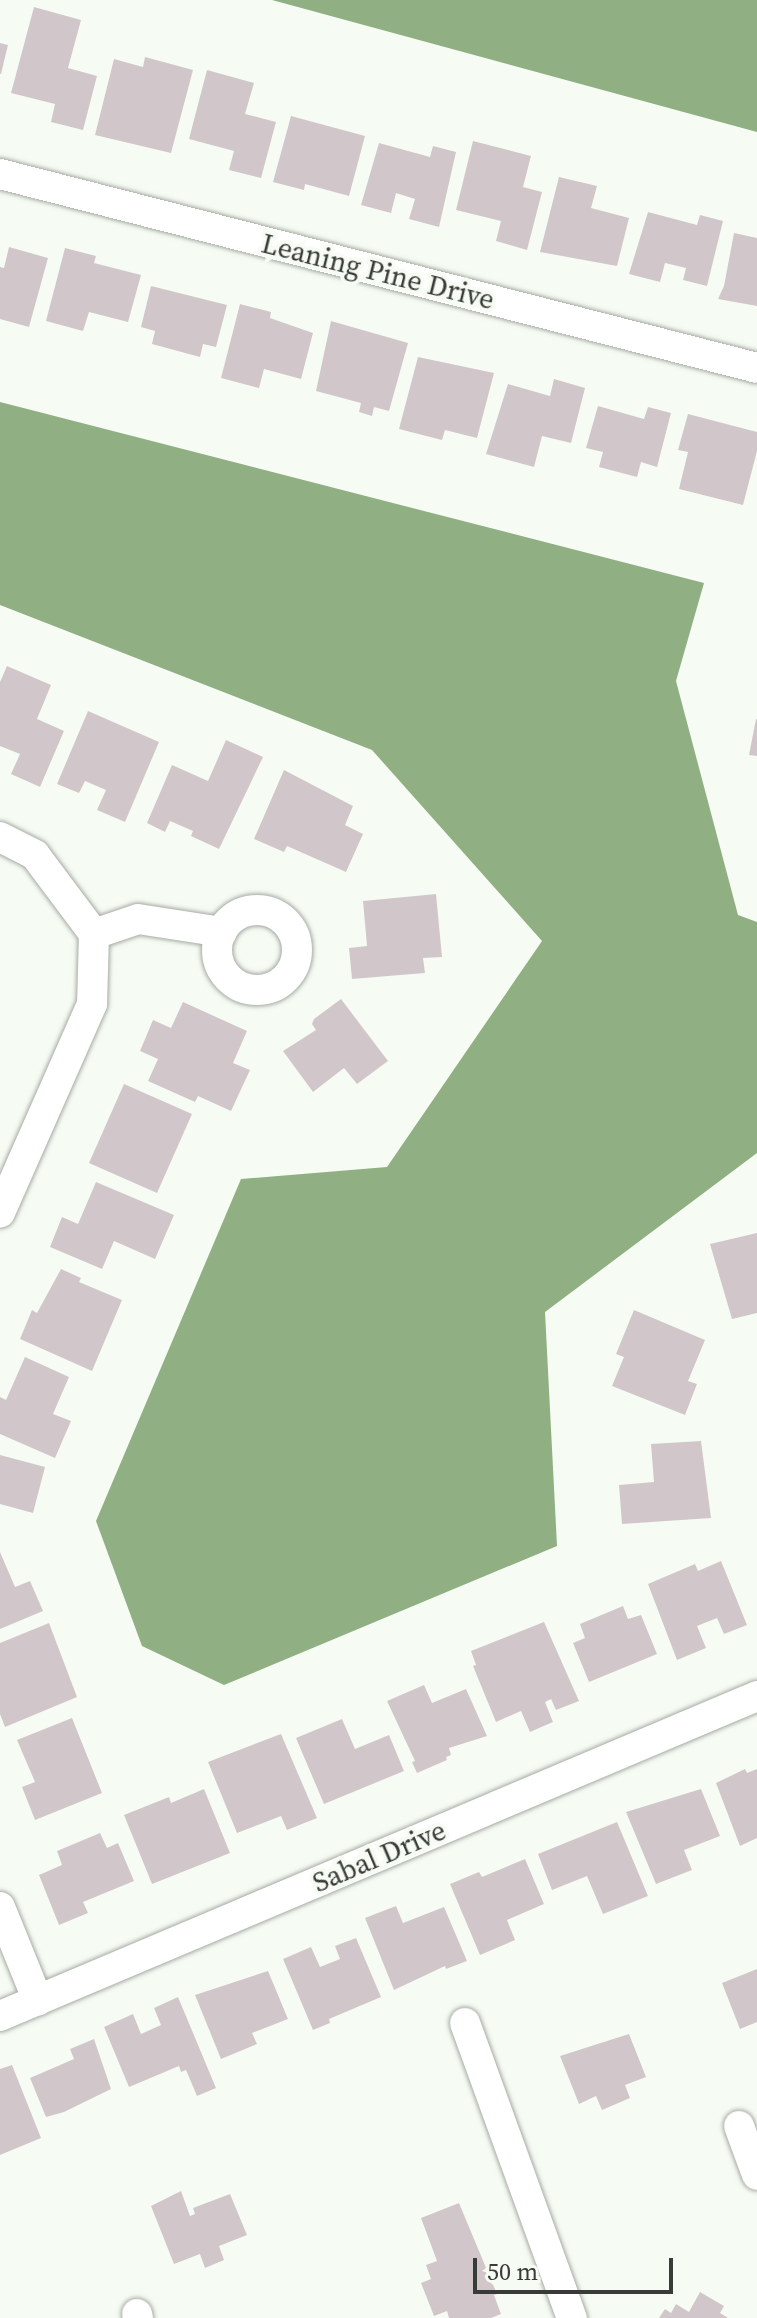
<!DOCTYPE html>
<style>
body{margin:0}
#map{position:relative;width:757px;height:2318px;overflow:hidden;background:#f6fcf4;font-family:"Source Serif 4",serif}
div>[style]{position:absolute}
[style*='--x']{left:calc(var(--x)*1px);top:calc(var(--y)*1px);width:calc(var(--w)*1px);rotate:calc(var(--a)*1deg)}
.water>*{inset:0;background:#90af83}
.building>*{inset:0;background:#d1c7cb}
.roads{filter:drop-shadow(0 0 2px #a6aba4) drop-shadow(0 0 2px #a6aba4)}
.street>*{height:30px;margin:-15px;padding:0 15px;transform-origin:15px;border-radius:15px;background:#fff}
.street>.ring{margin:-15px;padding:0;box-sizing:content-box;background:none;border:30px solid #fff;border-radius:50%}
span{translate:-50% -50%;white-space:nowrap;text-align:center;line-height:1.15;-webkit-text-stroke:8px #f6fcf4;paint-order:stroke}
.street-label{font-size:28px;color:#393b38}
.scale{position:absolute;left:473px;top:2258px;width:200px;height:36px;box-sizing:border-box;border:4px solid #393b38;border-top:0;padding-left:10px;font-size:24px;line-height:28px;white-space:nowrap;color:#393b38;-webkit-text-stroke:6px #f6fcf4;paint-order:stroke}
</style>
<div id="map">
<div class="water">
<i style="clip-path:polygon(272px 0,757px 0,757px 132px)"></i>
<i style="clip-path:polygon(0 402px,704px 583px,676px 681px,738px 915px,757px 922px,757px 1153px,545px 1312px,557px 1546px,224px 1685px,142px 1646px,96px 1521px,241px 1179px,387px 1167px,542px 941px,372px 750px,0 605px)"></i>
</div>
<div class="building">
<i style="clip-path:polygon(34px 7px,81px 20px,68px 68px,97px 76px,83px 130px,51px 122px,55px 104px,11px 93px)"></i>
<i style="clip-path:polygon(0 43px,8px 45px,1px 74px,0 74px)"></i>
<i style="clip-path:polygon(145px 57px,193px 70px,171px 153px,95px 135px,114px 59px,143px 67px)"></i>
<i style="clip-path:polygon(207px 70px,254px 83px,245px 114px,276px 122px,261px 178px,229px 170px,234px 151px,189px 139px)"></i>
<i style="clip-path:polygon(291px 116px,365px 136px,349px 196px,305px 184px,304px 190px,273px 182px)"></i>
<i style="clip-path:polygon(473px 141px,531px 156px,523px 187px,542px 192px,527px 250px,496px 241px,501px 221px,456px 210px)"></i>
<i style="clip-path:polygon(379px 143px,430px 157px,433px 146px,456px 152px,439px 227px,409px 219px,415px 199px,396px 193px,391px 213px,361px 205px)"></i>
<i style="clip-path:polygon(559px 177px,597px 186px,591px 208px,629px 218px,617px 266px,540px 252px)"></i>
<i style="clip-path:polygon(648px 212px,697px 225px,700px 215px,723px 221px,707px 286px,683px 280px,686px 268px,665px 263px,660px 282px,629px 274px)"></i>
<i style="clip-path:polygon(734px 233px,757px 238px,757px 306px,718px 299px,724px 286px)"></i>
<i style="clip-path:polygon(9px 247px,48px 258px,29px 327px,0 319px,0 267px,4px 268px)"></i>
<i style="clip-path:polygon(65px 248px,96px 256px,94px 263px,141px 275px,128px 322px,89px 312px,83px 331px,46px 321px)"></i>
<i style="clip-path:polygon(151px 286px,227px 305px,216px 347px,203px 344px,200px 357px,152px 344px,155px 331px,141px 327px)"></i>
<i style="clip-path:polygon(240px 304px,271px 312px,270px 318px,313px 333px,301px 379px,264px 369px,259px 388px,221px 378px)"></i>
<i style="clip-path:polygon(331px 321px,408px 343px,389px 411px,374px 407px,372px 416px,359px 412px,361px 403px,316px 391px)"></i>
<i style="clip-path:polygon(418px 357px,494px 373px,477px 438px,445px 430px,442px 440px,399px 429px)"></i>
<i style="clip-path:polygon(554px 379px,585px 388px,571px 443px,542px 436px,534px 467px,486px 454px,508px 384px,550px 396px)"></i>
<i style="clip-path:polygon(598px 406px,644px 419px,648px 407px,671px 413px,657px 467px,641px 462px,637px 477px,599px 467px,603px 452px,586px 448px)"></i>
<i style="clip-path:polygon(688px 414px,757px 432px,757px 451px,743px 505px,679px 489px,688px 452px,678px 450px)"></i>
<i style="clip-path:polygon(7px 666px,51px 685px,37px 719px,64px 731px,40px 787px,11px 774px,20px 754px,0 746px,0 682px)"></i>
<i style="clip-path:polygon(88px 711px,159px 742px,125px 822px,97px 810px,106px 790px,85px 781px,79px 793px,57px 784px)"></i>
<i style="clip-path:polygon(756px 719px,757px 719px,757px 756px,749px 755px)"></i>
<i style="clip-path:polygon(226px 740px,263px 757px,219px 849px,191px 836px,193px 831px,170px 821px,165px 832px,147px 823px,172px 765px,208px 781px)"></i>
<i style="clip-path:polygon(284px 770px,353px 806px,345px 825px,363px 834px,346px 872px,287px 846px,284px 852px,254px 839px)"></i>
<i style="clip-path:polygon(436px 894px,442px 957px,423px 958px,425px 973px,352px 979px,349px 948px,367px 946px,363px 901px)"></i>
<i style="clip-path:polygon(341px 999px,388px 1061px,357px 1084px,344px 1068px,313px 1092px,283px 1051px,316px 1030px,312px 1024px,314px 1019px)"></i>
<i style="clip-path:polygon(183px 1002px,247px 1031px,233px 1063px,250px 1070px,231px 1111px,198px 1096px,195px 1102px,148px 1081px,158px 1059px,140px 1051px,153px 1020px,171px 1028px)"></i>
<i style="clip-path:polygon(124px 1084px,192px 1114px,157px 1193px,89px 1163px)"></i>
<i style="clip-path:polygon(96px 1182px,174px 1215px,155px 1259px,114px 1241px,102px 1269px,50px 1247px,62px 1217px,78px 1224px)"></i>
<i style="clip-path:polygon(757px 1233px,757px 1313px,732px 1319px,710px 1244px)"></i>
<i style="clip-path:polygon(61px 1269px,81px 1278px,79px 1282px,122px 1300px,92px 1371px,20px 1339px,32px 1310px,37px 1313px)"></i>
<i style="clip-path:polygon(634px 1310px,705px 1340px,688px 1381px,697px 1384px,685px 1415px,612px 1386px,624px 1357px,616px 1354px)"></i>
<i style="clip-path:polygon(25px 1357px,69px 1377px,53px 1414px,71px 1421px,55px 1458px,0 1434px,0 1397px,6px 1400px)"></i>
<i style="clip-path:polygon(701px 1441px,711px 1518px,622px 1524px,619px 1485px,654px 1482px,651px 1444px)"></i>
<i style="clip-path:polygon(0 1455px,45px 1467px,33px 1513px,0 1504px)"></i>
<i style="clip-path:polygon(0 1552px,15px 1587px,30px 1581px,43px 1611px,0 1629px)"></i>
<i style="clip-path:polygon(721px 1561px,747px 1625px,724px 1634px,717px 1618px,697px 1626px,706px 1648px,677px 1660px,648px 1584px,695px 1564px,698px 1571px)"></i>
<i style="clip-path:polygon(623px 1606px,628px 1619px,641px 1615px,657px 1654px,589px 1682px,573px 1643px,585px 1638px,580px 1624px)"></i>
<i style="clip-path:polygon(544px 1622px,579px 1701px,556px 1710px,551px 1699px,545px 1702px,553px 1722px,530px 1732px,521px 1711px,496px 1722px,473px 1666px,476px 1665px,471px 1651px)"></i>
<i style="clip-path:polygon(49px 1623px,77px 1697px,5px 1727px,0 1714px,0 1643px)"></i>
<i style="clip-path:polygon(424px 1685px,432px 1703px,466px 1689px,487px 1736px,449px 1748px,451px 1755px,446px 1757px,447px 1760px,417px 1773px,412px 1762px,415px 1761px,387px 1701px)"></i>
<i style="clip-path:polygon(72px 1718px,102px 1793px,35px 1820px,22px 1787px,35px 1782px,17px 1740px)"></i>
<i style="clip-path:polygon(342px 1719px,355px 1749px,389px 1735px,404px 1771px,324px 1804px,296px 1738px)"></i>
<i style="clip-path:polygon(281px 1734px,317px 1818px,287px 1830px,281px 1816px,237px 1833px,208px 1762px)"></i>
<i style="clip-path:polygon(745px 1769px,747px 1773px,757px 1769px,757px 1838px,740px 1846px,716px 1783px)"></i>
<i style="clip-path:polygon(204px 1789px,230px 1853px,152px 1884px,124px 1815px,169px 1797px,171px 1803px)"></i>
<i style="clip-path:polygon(701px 1789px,720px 1836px,684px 1850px,692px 1870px,656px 1884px,626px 1812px)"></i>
<i style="clip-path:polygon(617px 1822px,648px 1896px,603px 1914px,587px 1876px,552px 1890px,538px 1854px)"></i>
<i style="clip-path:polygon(100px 1833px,107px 1848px,118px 1843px,134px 1881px,83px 1902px,88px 1913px,59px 1925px,39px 1875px,62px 1865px,57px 1851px)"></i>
<i style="clip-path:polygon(525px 1859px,544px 1904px,507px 1920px,515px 1940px,480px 1955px,450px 1884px,479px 1872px,482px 1877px)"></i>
<i style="clip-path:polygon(396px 1906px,403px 1923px,444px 1907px,467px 1961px,446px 1969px,445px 1966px,394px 1990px,365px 1918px)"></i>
<i style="clip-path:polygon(356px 1938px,381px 1997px,329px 2019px,330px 2023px,313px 2030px,283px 1959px,311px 1947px,320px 1967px,340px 1959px,335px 1946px)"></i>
<i style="clip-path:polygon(757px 1969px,757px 2022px,740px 2029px,722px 1983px)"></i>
<i style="clip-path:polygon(268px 1971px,288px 2019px,252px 2033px,257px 2044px,221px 2059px,195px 1995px)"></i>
<i style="clip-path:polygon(178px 1997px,216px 2088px,197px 2096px,186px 2070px,181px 2072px,179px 2066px,129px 2087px,104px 2027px,133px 2014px,141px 2034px,161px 2025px,154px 2008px)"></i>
<i style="clip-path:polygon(629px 2034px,646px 2077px,625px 2085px,630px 2098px,602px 2110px,596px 2096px,579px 2104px,560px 2056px)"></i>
<i style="clip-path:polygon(94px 2039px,111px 2089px,64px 2112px,46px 2117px,30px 2078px,74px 2059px,70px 2049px)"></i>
<i style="clip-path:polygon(12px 2065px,41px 2138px,0 2155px,0 2069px)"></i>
<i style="clip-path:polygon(181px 2191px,190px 2216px,195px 2214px,193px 2208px,230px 2194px,247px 2235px,219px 2246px,224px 2260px,205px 2268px,200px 2254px,174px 2264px,151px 2206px)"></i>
<i style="clip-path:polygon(459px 2203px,497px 2294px,494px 2295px,501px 2314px,491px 2318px,449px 2318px,447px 2311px,434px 2316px,421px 2283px,431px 2279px,426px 2265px,437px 2261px,421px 2218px)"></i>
<i style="clip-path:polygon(700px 2292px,724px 2306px,720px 2313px,728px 2318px,659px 2318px,665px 2309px,671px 2313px,676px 2304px,689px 2312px)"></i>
</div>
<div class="roads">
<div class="street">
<i style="--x:0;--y:174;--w:781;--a:14.37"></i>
<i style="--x:0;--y:837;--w:39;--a:27"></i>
<i style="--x:35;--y:855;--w:99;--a:53.2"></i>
<i style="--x:94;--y:934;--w:70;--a:91.6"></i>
<i style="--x:92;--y:1004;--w:228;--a:113.8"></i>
<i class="ring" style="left:217px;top:910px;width:50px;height:50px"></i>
<i style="--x:94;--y:934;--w:46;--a:-18.8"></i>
<i style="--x:138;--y:919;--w:85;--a:8.8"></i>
<i style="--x:0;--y:1907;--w:101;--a:68"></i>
<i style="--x:0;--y:2016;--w:822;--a:-22.91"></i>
<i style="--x:465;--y:2023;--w:314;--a:70.1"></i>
<i style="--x:739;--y:2126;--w:52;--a:69.8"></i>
<i style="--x:137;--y:2314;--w:4;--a:76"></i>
</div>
</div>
<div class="street-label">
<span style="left:378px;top:271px;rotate:14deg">Leaning Pine Drive</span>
<span style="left:379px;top:1856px;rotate:-23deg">Sabal Drive</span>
</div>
<div class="scale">50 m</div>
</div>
